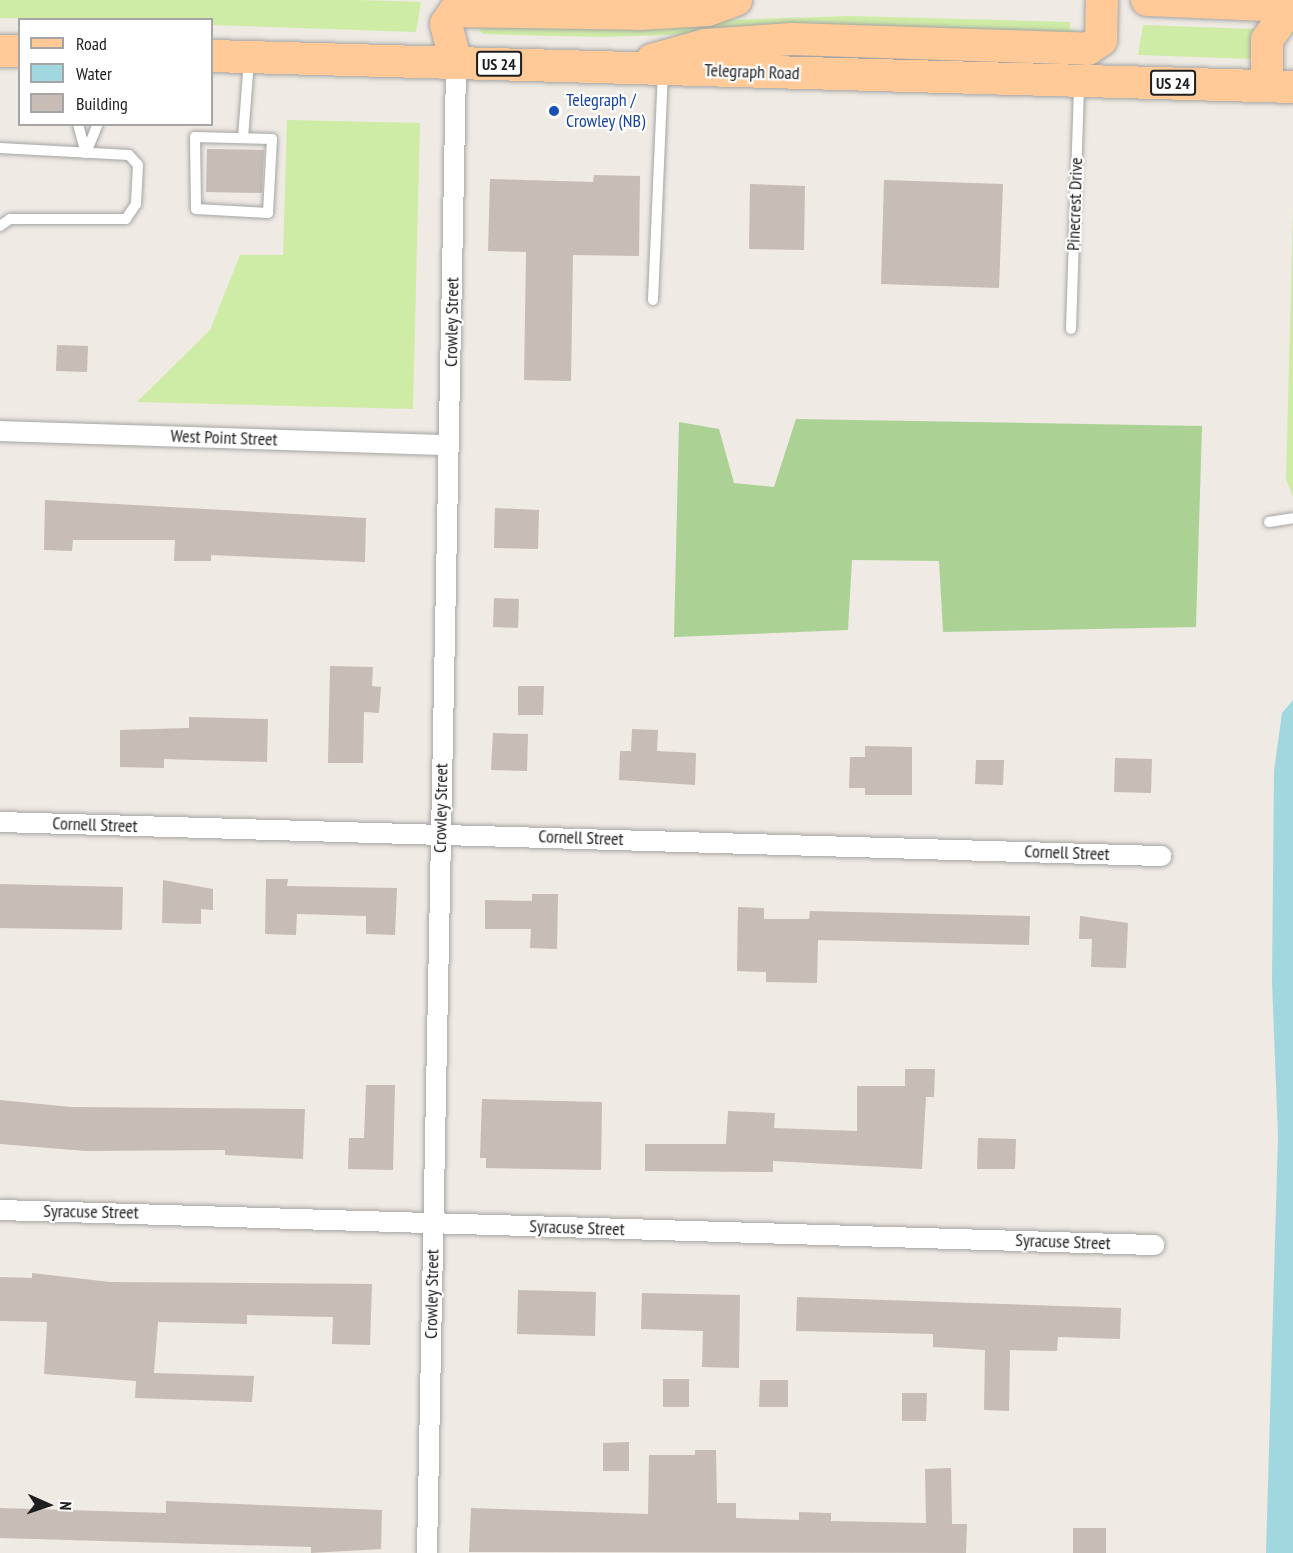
<!DOCTYPE html>
<style>
body{margin:0}
#map{position:relative;width:1293px;height:1553px;overflow:hidden;background:#efeae3;font-family:"PT Sans Narrow",sans-serif}
div>[style]{position:absolute}
[style*='--x']{left:calc(var(--x)*1px);top:calc(var(--y)*1px);width:calc(var(--w)*1px);rotate:calc(var(--a)*1deg)}
.grass>*{inset:0;background:#cfeca6}
.forest>*{inset:0;background:#acd195}
.water>*{inset:0;background:#a1d7df}
.building>*{inset:0;background:#c7bcb6}
.roads{filter:drop-shadow(0 0 2px #a5a5a5) drop-shadow(0 0 2px #a5a5a5)}
.service>*{height:10px;margin:-5px;padding:0 5px;transform-origin:5px;border-radius:5px;background:#fff}
.minor>*{height:20px;margin:-10px;padding:0 10px;transform-origin:10px;border-radius:10px;background:#fff}
.primary>*{height:32px;margin:-16px;padding:0 16px;transform-origin:16px;border-radius:16px;background:#ffca98}
.dots>*{width:16px;height:16px;translate:-50% -50%;box-sizing:border-box;border:3px solid #fff;border-radius:50%}
span{translate:-50% -50%;white-space:nowrap;text-align:center;line-height:1.15;-webkit-text-stroke:4.5px #fff;paint-order:stroke}
.shield-label span{padding:2px 4px;background:#fff;border:2px solid;border-radius:4px;-webkit-text-stroke-width:0}
.shield-label{font-size:16px;color:#1e1e1e;font-weight:700}
.street-label{font-size:18px;color:#1e1e1e}
.transit-label{font-size:18px;color:#164399}
.left{translate:0 -50%;text-align:left}
.legend{position:absolute;left:18px;top:18px;width:195px;height:108px;box-sizing:border-box;background:#fff;border:2px solid #a5a5a5;margin:0;padding:8px 10px;list-style:none;font-size:18px;color:#1e1e1e}
.legend li{display:flex;align-items:center;gap:12px;height:30px}
.legend b{width:30px;border:2px solid #a5a5a5}
.north{position:absolute;left:18px;top:1475px;width:60px;height:60px;-webkit-text-stroke:4px #fff;paint-order:stroke;rotate:93deg;font-size:16px;font-weight:700;line-height:24px;text-align:center;color:#1e1e1e}
.north::after{content:'';display:block;margin:auto;width:21px;height:27px;background:#1e1e1e;clip-path:polygon(50% 0,100% 100%,50% 72%,0 100%)}
</style>
<div id="map">
<div class="grass">
<i style="clip-path:polygon(0 0,358px 0,421px 2px,416px 32px,212px 25px,212px 20px,0 18px)"></i>
<i style="clip-path:polygon(851px 16px,1070px 22px,1070px 29px,1080px 32px,797px 31px,602px 37px,483px 34px,478px 28px)"></i>
<i style="clip-path:polygon(1143px 25px,1254px 29px,1251px 59px,1138px 55px)"></i>
<i style="clip-path:polygon(287px 120px,420px 123px,413px 409px,137px 402px,210px 330px,240px 255px,283px 255px)"></i>
<i style="clip-path:polygon(1293px 210px,1293px 497px,1286px 479px)"></i>
</div>
<div class="forest">
<i style="clip-path:polygon(796px 419px,1202px 426px,1196px 627px,943px 632px,939px 561px,852px 560px,848px 630px,674px 637px,679px 422px,719px 429px,734px 483px,774px 487px)"></i>
</div>
<div class="water">
<i style="clip-path:polygon(1293px 700px,1293px 1553px,1266px 1553px,1278px 1137px,1272px 982px,1274px 771px,1282px 713px)"></i>
</div>
<div class="building">
<i style="clip-path:polygon(207px 149px,264px 150px,262px 193px,206px 192px)"></i>
<i style="clip-path:polygon(594px 175px,640px 176px,639px 256px,573px 255px,571px 381px,524px 380px,526px 252px,488px 251px,490px 179px,593px 182px)"></i>
<i style="clip-path:polygon(884px 180px,1003px 184px,999px 288px,881px 284px)"></i>
<i style="clip-path:polygon(750px 184px,805px 186px,804px 250px,749px 249px)"></i>
<i style="clip-path:polygon(57px 345px,88px 346px,87px 372px,56px 371px)"></i>
<i style="clip-path:polygon(45px 500px,366px 518px,365px 562px,211px 555px,211px 561px,174px 561px,175px 540px,73px 540px,72px 551px,44px 550px)"></i>
<i style="clip-path:polygon(495px 508px,539px 510px,538px 549px,494px 548px)"></i>
<i style="clip-path:polygon(494px 598px,519px 599px,518px 628px,493px 627px)"></i>
<i style="clip-path:polygon(330px 666px,373px 667px,372px 686px,381px 687px,379px 713px,364px 712px,363px 763px,328px 763px)"></i>
<i style="clip-path:polygon(518px 686px,544px 686px,543px 715px,518px 715px)"></i>
<i style="clip-path:polygon(189px 717px,268px 719px,267px 762px,164px 759px,164px 768px,120px 767px,120px 730px,189px 728px)"></i>
<i style="clip-path:polygon(632px 729px,658px 730px,657px 751px,696px 753px,695px 785px,619px 780px,620px 751px,631px 751px)"></i>
<i style="clip-path:polygon(493px 733px,528px 734px,527px 771px,491px 770px)"></i>
<i style="clip-path:polygon(865px 746px,912px 747px,912px 795px,865px 795px,865px 788px,849px 788px,850px 757px,865px 757px)"></i>
<i style="clip-path:polygon(1115px 758px,1152px 759px,1151px 793px,1114px 792px)"></i>
<i style="clip-path:polygon(976px 760px,1004px 760px,1003px 785px,975px 784px)"></i>
<i style="clip-path:polygon(266px 879px,288px 879px,287px 886px,397px 888px,395px 935px,366px 934px,366px 916px,297px 914px,296px 935px,265px 934px)"></i>
<i style="clip-path:polygon(163px 880px,213px 889px,213px 910px,201px 909px,201px 924px,162px 923px)"></i>
<i style="clip-path:polygon(0 884px,123px 887px,122px 930px,0 928px)"></i>
<i style="clip-path:polygon(532px 894px,558px 894px,557px 949px,530px 948px,531px 929px,485px 929px,485px 900px,532px 901px)"></i>
<i style="clip-path:polygon(738px 907px,764px 908px,764px 919px,809px 919px,810px 911px,1030px 916px,1029px 945px,818px 940px,817px 983px,766px 982px,766px 972px,737px 971px)"></i>
<i style="clip-path:polygon(1080px 916px,1128px 923px,1126px 968px,1091px 967px,1092px 939px,1079px 939px)"></i>
<i style="clip-path:polygon(905px 1069px,935px 1069px,934px 1097px,926px 1097px,922px 1169px,773px 1161px,773px 1172px,645px 1171px,645px 1144px,726px 1144px,728px 1111px,775px 1113px,774px 1128px,857px 1131px,857px 1086px,905px 1086px)"></i>
<i style="clip-path:polygon(366px 1085px,395px 1085px,393px 1170px,348px 1169px,349px 1138px,364px 1138px)"></i>
<i style="clip-path:polygon(482px 1099px,602px 1102px,601px 1170px,486px 1168px,486px 1158px,480px 1158px)"></i>
<i style="clip-path:polygon(0 1100px,71px 1107px,305px 1109px,303px 1159px,225px 1155px,225px 1150px,86px 1151px,0 1144px)"></i>
<i style="clip-path:polygon(978px 1138px,1016px 1139px,1015px 1169px,977px 1169px)"></i>
<i style="clip-path:polygon(32px 1273px,110px 1282px,372px 1284px,370px 1345px,332px 1344px,333px 1317px,247px 1315px,247px 1324px,158px 1322px,154px 1373px,254px 1376px,252px 1402px,135px 1398px,136px 1381px,44px 1374px,47px 1322px,0 1321px,0 1277px,32px 1278px)"></i>
<i style="clip-path:polygon(518px 1290px,596px 1292px,595px 1336px,517px 1334px)"></i>
<i style="clip-path:polygon(642px 1293px,740px 1295px,739px 1368px,702px 1367px,703px 1331px,641px 1329px)"></i>
<i style="clip-path:polygon(797px 1297px,1121px 1308px,1120px 1339px,1058px 1337px,1057px 1351px,1010px 1350px,1009px 1411px,984px 1410px,985px 1350px,933px 1347px,933px 1334px,796px 1331px)"></i>
<i style="clip-path:polygon(663px 1379px,689px 1379px,689px 1407px,663px 1407px)"></i>
<i style="clip-path:polygon(760px 1380px,788px 1380px,788px 1407px,759px 1407px)"></i>
<i style="clip-path:polygon(902px 1393px,927px 1393px,926px 1421px,902px 1421px)"></i>
<i style="clip-path:polygon(629px 1442px,629px 1471px,603px 1471px,603px 1443px)"></i>
<i style="clip-path:polygon(695px 1450px,716px 1450px,717px 1503px,736px 1503px,736px 1518px,799px 1520px,799px 1512px,831px 1513px,831px 1521px,926px 1523px,925px 1469px,951px 1468px,952px 1524px,967px 1524px,966px 1553px,469px 1552px,471px 1508px,648px 1514px,649px 1455px,695px 1455px)"></i>
<i style="clip-path:polygon(166px 1501px,382px 1510px,381px 1549px,311px 1553px,311px 1547px,0 1538px,0 1508px,166px 1513px)"></i>
<i style="clip-path:polygon(1073px 1528px,1106px 1528px,1106px 1553px,1073px 1553px)"></i>
</div>
<div class="roads">
<div class="service">
<i style="--x:78;--y:124;--w:30;--a:75"></i>
<i style="--x:195;--y:137;--w:77;--a:1.5"></i>
<i style="--x:272;--y:139;--w:74;--a:93.1"></i>
<i style="--x:268;--y:213;--w:72;--a:-176.8"></i>
<i style="--x:196;--y:209;--w:72;--a:-90.8"></i>
<i style="--x:243;--y:138;--w:78;--a:-85.6"></i>
<i style="--x:0;--y:148;--w:129;--a:3.1"></i>
<i style="--x:129;--y:155;--w:13;--a:48"></i>
<i style="--x:138;--y:165;--w:39;--a:93"></i>
<i style="--x:136;--y:204;--w:18;--a:124"></i>
<i style="--x:126;--y:219;--w:116;--a:180"></i>
<i style="--x:10;--y:219;--w:12;--a:145"></i>
<i style="--x:86;--y:153;--w:31;--a:-68"></i>
<i style="--x:653;--y:300;--w:227;--a:-87.5"></i>
<i style="--x:1071;--y:329;--w:246;--a:-88.1"></i>
<i style="--x:1269;--y:522;--w:24;--a:-9"></i>
</div>
<div class="minor">
<i style="--x:0;--y:431;--w:449;--a:1.8"></i>
<i style="--x:0;--y:822;--w:1162;--a:1.68"></i>
<i style="--x:0;--y:1210;--w:1155;--a:1.74"></i>
<i style="--x:427;--y:1553;--w:1490;--a:-88.88"></i>
</div>
<div class="primary">
<i style="--x:1147;--y:0;--w:146;--a:2.4"></i>
<i style="--x:0;--y:51;--w:20;--a:0"></i>
<i style="--x:212;--y:56;--w:1081;--a:1.64"></i>
<i style="--x:652;--y:60;--w:55;--a:-15.8"></i>
<i style="--x:705;--y:45;--w:87;--a:-3.9"></i>
<i style="--x:792;--y:39;--w:296;--a:1.9"></i>
<i style="--x:1088;--y:49;--w:16;--a:-35"></i>
<i style="--x:1101;--y:40;--w:40;--a:-88.6"></i>
<i style="--x:456;--y:63;--w:40;--a:-104.4"></i>
<i style="--x:446;--y:24;--w:16;--a:-55"></i>
<i style="--x:455;--y:11;--w:183;--a:0.9"></i>
<i style="--x:638;--y:14;--w:70;--a:-3.3"></i>
<i style="--x:708;--y:10;--w:30;--a:-20"></i>
<i style="--x:1267;--y:86;--w:46;--a:-90"></i>
<i style="--x:1267;--y:40;--w:42;--a:-54.8"></i>
</div>
</div>
<div class="dots">
<i style="left:554px;top:111px;background:#1a4fb4"></i>
</div>
<div class="shield-label">
<span style="left:499px;top:64px">US 24</span>
<span style="left:1173px;top:83px">US 24</span>
</div>
<div class="street-label">
<span style="left:752px;top:72px;rotate:2deg">Telegraph Road</span>
<span style="left:1075px;top:204px;rotate:-88deg">Pinecrest Drive</span>
<span style="left:452px;top:322px;rotate:-89deg">Crowley Street</span>
<span style="left:224px;top:438px;rotate:2deg">West Point Street</span>
<span style="left:441px;top:808px;rotate:-89deg">Crowley Street</span>
<span style="left:95px;top:825px;rotate:2deg">Cornell Street</span>
<span style="left:581px;top:838px;rotate:2deg">Cornell Street</span>
<span style="left:1067px;top:853px;rotate:2deg">Cornell Street</span>
<span style="left:91px;top:1212px;rotate:1deg">Syracuse Street</span>
<span style="left:577px;top:1228px;rotate:2deg">Syracuse Street</span>
<span style="left:1063px;top:1242px;rotate:2deg">Syracuse Street</span>
<span style="left:432px;top:1294px;rotate:-89deg">Crowley Street</span>
</div>
<div class="transit-label">
<span class="left" style="left:566px;top:111px">Telegraph /<br>Crowley (NB)</span>
</div>
<ul class="legend">
<li><b style="height:8px;background:#ffca98"></b>Road</li>
<li><b style="height:16px;background:#a1d7df"></b>Water</li>
<li><b style="height:16px;background:#c7bcb6"></b>Building</li>
</ul>
<div class="north">N</div>
</div>
